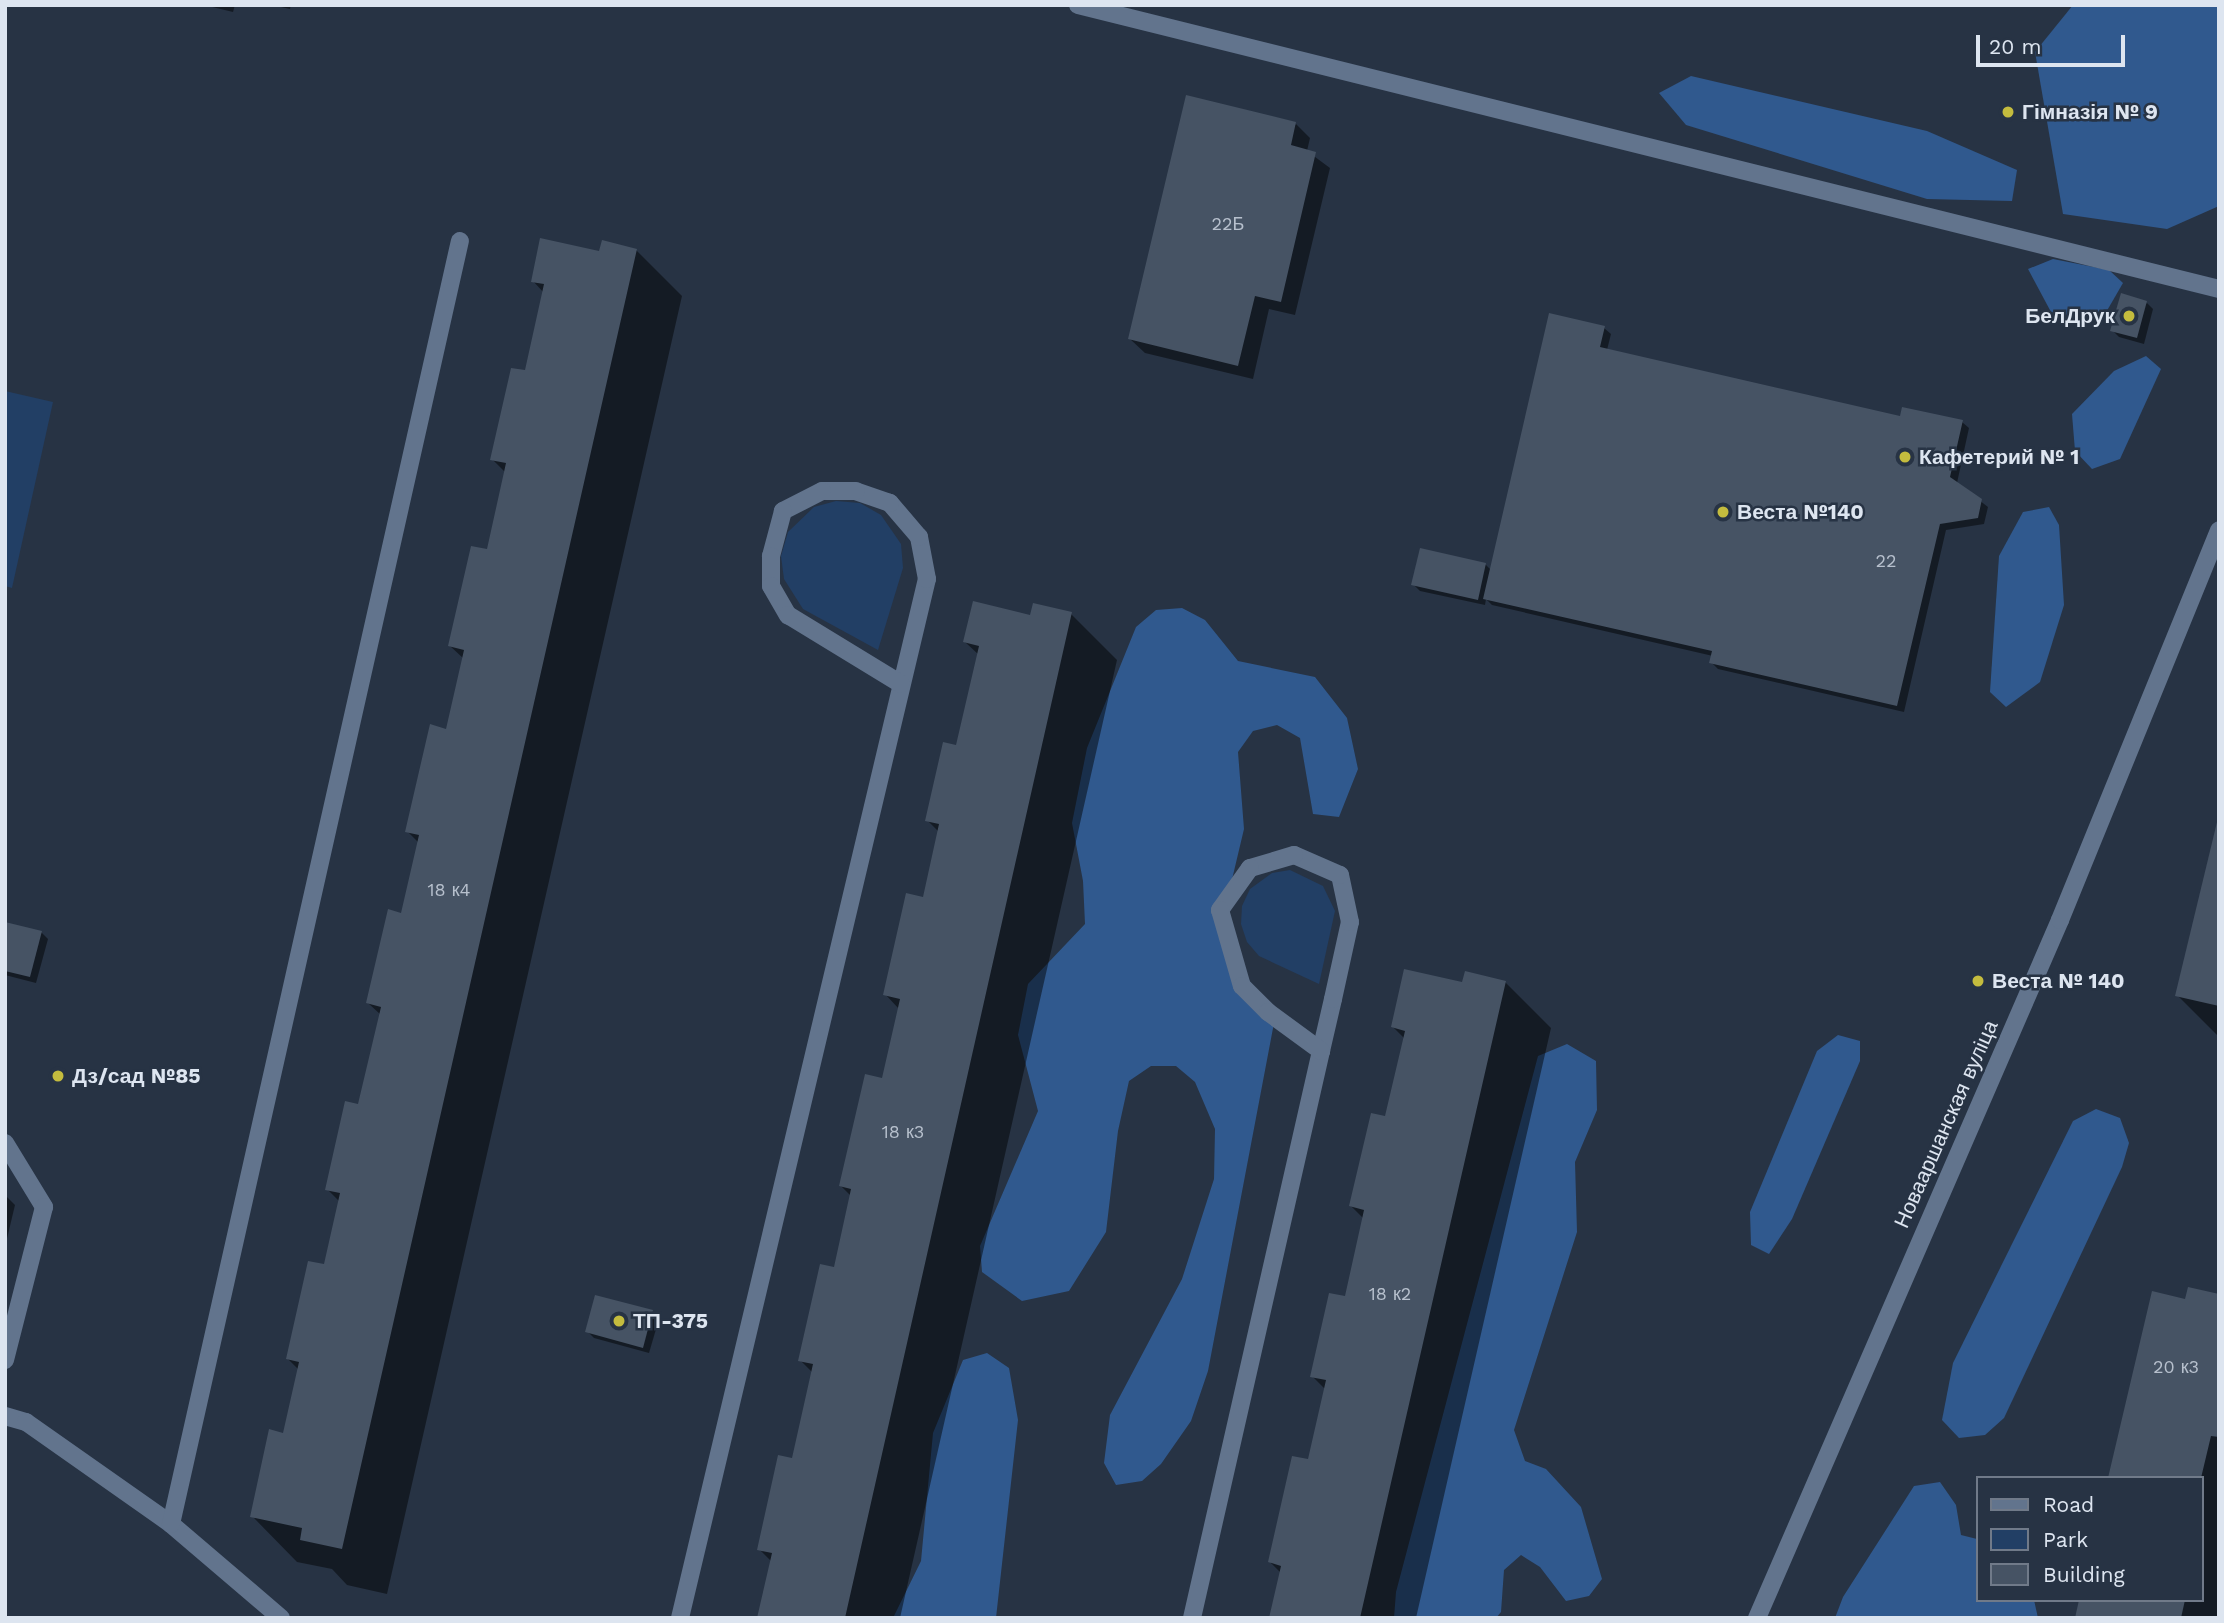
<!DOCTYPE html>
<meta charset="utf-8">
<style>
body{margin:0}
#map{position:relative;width:2224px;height:1623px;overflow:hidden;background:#273344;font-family:"Work Sans",sans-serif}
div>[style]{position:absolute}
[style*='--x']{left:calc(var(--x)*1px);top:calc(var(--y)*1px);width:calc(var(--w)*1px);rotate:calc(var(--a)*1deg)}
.green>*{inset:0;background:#223f65}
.forest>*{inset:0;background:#30598e}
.shadow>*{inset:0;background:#0007}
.building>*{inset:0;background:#465364}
.minor>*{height:18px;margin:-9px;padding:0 9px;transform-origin:9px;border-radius:9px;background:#62748d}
.dots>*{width:19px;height:19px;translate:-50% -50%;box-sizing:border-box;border:4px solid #273344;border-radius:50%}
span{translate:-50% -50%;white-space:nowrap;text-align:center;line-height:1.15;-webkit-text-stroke:5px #273344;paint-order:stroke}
.number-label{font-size:18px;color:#b7c0cd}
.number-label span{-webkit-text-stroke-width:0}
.poi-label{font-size:21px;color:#dde5f0;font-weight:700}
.left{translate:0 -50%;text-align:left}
.right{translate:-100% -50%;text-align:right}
.street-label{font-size:21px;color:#dde5f0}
.frame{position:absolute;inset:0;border:7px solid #dde5f0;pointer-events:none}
.legend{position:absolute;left:1976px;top:1476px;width:228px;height:126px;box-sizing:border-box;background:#273344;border:2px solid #707a89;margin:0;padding:9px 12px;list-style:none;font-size:21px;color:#dde5f0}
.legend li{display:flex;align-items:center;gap:14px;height:35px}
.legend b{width:35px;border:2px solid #707a89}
.scale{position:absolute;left:1976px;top:35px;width:149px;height:32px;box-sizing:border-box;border:4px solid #dde5f0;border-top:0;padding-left:9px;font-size:21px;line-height:24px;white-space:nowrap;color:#dde5f0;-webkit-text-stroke:5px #273344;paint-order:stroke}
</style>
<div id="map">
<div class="green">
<i style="clip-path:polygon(5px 391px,53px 402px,12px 588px,5px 586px)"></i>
<i style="clip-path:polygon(836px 501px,860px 503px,881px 515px,901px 544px,903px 568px,878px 650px,803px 609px,784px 579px,781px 556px,788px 532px,814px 507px)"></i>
<i style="clip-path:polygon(1290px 870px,1323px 886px,1335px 911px,1319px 984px,1259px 956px,1247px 942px,1241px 924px,1242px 906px,1250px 889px,1272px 873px)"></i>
</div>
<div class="forest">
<i style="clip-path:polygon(2073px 5px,2219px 5px,2219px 206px,2167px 229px,2063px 214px,2035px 52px)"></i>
<i style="clip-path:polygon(1691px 76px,1927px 131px,2017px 170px,2012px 201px,1927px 199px,1686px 125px,1659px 93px)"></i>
<i style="clip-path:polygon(2053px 259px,2109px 270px,2123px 283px,2101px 321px,2051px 312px,2028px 269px)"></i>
<i style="clip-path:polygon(2146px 356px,2161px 369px,2120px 459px,2092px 469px,2075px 451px,2072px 414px,2114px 371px)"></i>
<i style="clip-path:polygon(2049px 507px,2059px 525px,2064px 605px,2040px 682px,2006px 707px,1990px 692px,1999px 556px,2023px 512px)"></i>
<i style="clip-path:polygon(1182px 608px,1205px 620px,1238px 661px,1315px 677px,1347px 718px,1358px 769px,1339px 817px,1313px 814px,1300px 738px,1277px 725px,1253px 731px,1238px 752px,1244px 829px,1220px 930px,1274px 1023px,1208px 1371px,1191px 1421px,1161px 1464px,1142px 1481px,1116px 1485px,1104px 1463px,1110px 1415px,1182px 1279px,1214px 1179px,1215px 1129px,1195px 1082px,1176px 1066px,1151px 1066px,1129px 1081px,1118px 1131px,1106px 1232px,1069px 1291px,1022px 1301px,982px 1272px,980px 1246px,1038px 1111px,1018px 1035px,1028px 984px,1085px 924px,1083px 881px,1072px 823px,1087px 748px,1136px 627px,1156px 610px)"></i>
<i style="clip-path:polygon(1838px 1035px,1860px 1041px,1860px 1061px,1792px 1219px,1769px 1254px,1751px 1245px,1750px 1212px,1817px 1051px)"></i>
<i style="clip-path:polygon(1567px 1044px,1596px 1061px,1597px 1110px,1575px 1162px,1577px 1232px,1514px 1430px,1525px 1461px,1546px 1469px,1581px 1507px,1602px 1579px,1589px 1596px,1566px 1601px,1540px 1567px,1521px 1555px,1504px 1570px,1501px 1612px,1496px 1618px,1394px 1618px,1396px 1592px,1538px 1056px)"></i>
<i style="clip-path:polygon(2096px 1109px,2120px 1118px,2129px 1143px,2122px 1167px,2004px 1418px,1985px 1435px,1959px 1438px,1942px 1420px,1953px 1363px,2073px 1121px)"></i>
<i style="clip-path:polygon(987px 1353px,1009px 1368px,1018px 1420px,996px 1618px,893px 1618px,921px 1561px,933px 1433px,963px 1360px)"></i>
<i style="clip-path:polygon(1940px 1482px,1956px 1505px,1961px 1535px,1977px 1539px,1977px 1600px,2034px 1600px,2038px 1618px,1835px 1618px,1843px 1597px,1914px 1486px)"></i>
</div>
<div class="shadow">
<i style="clip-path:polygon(204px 5px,235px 5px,233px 12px)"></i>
<i style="clip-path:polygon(272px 5px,291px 5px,290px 9px)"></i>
<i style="clip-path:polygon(1296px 124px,1310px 138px,1307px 151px,1330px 168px,1295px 315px,1269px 309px,1253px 379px,1145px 353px,1130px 339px)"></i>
<i style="clip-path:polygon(636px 250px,682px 296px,387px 1594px,347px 1585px,332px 1569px,297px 1562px,252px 1516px,284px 1435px,299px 1370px,288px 1359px,325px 1267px,340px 1202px,327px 1189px,360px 1106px,381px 1015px,368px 1003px,402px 915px,419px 843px,407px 831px,447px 731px,464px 659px,450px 646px,488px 551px,506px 473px,492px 459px,526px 372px,544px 293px,533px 281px,600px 253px)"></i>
<i style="clip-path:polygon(2147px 303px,2153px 309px,2144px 344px,2119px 337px,2112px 330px)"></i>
<i style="clip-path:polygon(1604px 328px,1611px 334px,1607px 350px,1901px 418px,1962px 422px,1969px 428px,1957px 483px,1988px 507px,1984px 524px,1946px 530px,1904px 712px,1718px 669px,1711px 662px,1713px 656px,1492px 605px,1486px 599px,1485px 605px,1420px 591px,1413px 584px,1486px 565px,1491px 570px)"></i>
<i style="clip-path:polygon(1071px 614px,1117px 660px,900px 1618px,759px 1618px,772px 1562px,759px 1549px,793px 1460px,813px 1373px,800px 1360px,835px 1269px,851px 1196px,841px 1186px,883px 1080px,899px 1009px,885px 994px,924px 899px,939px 832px,927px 820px,958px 747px,979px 655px,965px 642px,1032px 617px)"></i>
<i style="clip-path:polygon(2219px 821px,2219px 1037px,2177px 995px)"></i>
<i style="clip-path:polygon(5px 924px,41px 932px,48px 939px,36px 983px,5px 975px)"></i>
<i style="clip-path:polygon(1505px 982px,1551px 1028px,1416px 1618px,1271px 1618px,1281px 1573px,1270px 1562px,1310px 1461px,1326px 1390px,1312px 1376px,1346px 1298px,1364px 1219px,1351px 1206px,1386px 1118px,1405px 1039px,1393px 1027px,1463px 984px)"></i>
<i style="clip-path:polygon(5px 1195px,15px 1205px,5px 1247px)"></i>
<i style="clip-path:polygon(2219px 1296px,2219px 1618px,2077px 1618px,2081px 1600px,2201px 1600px,2201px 1478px,2110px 1478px,2186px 1301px)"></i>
<i style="clip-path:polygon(652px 1312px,659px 1319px,649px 1353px,594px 1338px,587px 1331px)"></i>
</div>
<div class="building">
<i style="clip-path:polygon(1186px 95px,1296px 122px,1291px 145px,1316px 152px,1281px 302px,1255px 296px,1238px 366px,1128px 339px)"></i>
<i style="clip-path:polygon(540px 238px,599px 251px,602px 240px,637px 249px,342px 1549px,300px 1540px,302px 1528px,250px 1517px,269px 1429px,283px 1433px,299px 1362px,286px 1359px,308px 1261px,324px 1264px,340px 1193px,325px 1190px,345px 1101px,358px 1104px,381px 1007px,366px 1003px,388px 909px,401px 913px,419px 835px,405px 832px,430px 724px,446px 729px,464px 650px,448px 646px,471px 546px,487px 549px,506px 463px,490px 460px,511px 368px,525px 370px,544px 284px,531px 282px)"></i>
<i style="clip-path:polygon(2121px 293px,2147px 301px,2137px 338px,2110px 331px)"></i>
<i style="clip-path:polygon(1549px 313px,1605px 326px,1600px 347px,1900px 416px,1902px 407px,1963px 420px,1950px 477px,1982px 499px,1978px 518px,1940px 524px,1897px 706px,1709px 663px,1712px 651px,1483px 599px)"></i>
<i style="clip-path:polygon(1420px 548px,1486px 563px,1478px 600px,1411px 585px)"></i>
<i style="clip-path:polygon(973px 601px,1030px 615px,1033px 603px,1072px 612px,845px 1618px,757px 1618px,772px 1553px,757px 1550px,778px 1455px,792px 1458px,813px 1364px,798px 1361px,820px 1264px,834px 1267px,851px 1189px,839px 1186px,865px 1074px,882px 1078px,900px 999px,883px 995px,906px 893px,923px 897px,939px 824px,925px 821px,943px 742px,956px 745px,979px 646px,963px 642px)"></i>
<i style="clip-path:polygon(2218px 818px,2219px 818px,2219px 1006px,2175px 996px)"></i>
<i style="clip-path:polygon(5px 922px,42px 931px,30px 977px,5px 971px)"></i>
<i style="clip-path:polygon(1404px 969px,1462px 982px,1465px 971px,1506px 981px,1360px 1618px,1269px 1618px,1281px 1566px,1268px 1562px,1292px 1456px,1308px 1459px,1326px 1380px,1310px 1377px,1329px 1293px,1345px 1296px,1364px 1210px,1349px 1206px,1371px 1113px,1385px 1116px,1405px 1031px,1391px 1027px)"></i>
<i style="clip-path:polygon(2188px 1287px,2219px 1294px,2219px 1437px,2211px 1436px,2201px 1478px,2108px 1478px,2152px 1291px,2185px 1299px)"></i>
<i style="clip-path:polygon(595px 1295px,653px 1310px,643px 1348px,585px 1332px)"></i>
<i style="clip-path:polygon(2079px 1600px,2185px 1600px,2181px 1618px,2075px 1618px)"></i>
</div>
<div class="minor">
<i style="--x:1078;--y:5;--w:1176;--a:13.98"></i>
<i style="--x:5;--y:1143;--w:75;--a:58.6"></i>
<i style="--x:44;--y:1207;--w:158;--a:104.3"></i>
<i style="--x:5;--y:1416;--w:22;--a:16"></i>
<i style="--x:26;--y:1422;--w:177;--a:35.1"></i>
<i style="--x:281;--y:1618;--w:145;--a:-139.5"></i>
<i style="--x:171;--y:1524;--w:1315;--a:-77.31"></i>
<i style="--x:680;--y:1618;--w:1068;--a:-76.63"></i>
<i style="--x:927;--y:579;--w:43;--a:-100.8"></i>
<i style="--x:919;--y:537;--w:45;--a:-130.5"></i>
<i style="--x:890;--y:503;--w:36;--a:-161"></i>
<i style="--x:856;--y:491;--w:34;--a:180"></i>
<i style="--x:822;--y:491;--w:44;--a:152.9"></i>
<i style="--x:783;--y:511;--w:47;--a:104.9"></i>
<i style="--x:771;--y:556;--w:30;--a:90"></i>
<i style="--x:771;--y:586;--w:34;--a:60"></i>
<i style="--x:788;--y:615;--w:132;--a:31.4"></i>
<i style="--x:1192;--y:1618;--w:581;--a:-77.18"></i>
<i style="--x:1321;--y:1051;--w:53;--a:-77"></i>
<i style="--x:1333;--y:999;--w:79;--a:-77.6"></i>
<i style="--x:1350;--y:922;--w:48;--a:-102"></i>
<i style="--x:1340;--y:875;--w:50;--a:-156.5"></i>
<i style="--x:1294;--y:855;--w:46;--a:163.5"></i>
<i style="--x:1250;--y:868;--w:52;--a:125.5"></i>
<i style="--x:1220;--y:910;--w:79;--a:73.9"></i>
<i style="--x:1242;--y:986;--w:37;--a:45"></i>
<i style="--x:1268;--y:1012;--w:66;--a:36.3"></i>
<i style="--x:1757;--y:1618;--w:761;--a:-66.53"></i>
<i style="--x:2060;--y:920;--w:421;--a:-67.8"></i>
</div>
<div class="dots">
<i style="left:2008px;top:112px;background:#c4bc3e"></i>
<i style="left:2129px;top:316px;background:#c4bc3e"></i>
<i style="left:1905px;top:457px;background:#c4bc3e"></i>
<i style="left:1723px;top:512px;background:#c4bc3e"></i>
<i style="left:1978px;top:981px;background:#c4bc3e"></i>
<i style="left:58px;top:1076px;background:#c4bc3e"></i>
<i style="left:619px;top:1321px;background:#c4bc3e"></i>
</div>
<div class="number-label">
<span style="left:1228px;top:224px">22Б</span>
<span style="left:1886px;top:561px">22</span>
<span style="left:449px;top:890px">18 к4</span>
<span style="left:903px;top:1132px">18 к3</span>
<span style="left:1390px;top:1294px">18 к2</span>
<span style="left:2176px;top:1367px">20 к3</span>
</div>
<div class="poi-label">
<span class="left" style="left:2022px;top:112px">Гімназія № 9</span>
<span class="right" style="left:2115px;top:316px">БелДрук</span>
<span class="left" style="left:1919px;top:457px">Кафетерий № 1</span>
<span class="left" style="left:1737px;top:512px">Веста №140</span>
<span class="left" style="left:1992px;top:981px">Веста № 140</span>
<span class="left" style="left:72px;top:1076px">Дз/сад №85</span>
<span class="left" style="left:633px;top:1321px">ТП-375</span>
</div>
<div class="street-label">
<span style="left:1946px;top:1124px;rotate:-66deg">Новааршанская вуліца</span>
</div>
<div class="frame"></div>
<ul class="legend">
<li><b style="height:9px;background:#62748d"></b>Road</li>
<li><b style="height:19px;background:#223f65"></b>Park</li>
<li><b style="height:19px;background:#465364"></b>Building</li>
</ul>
<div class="scale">20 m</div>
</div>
